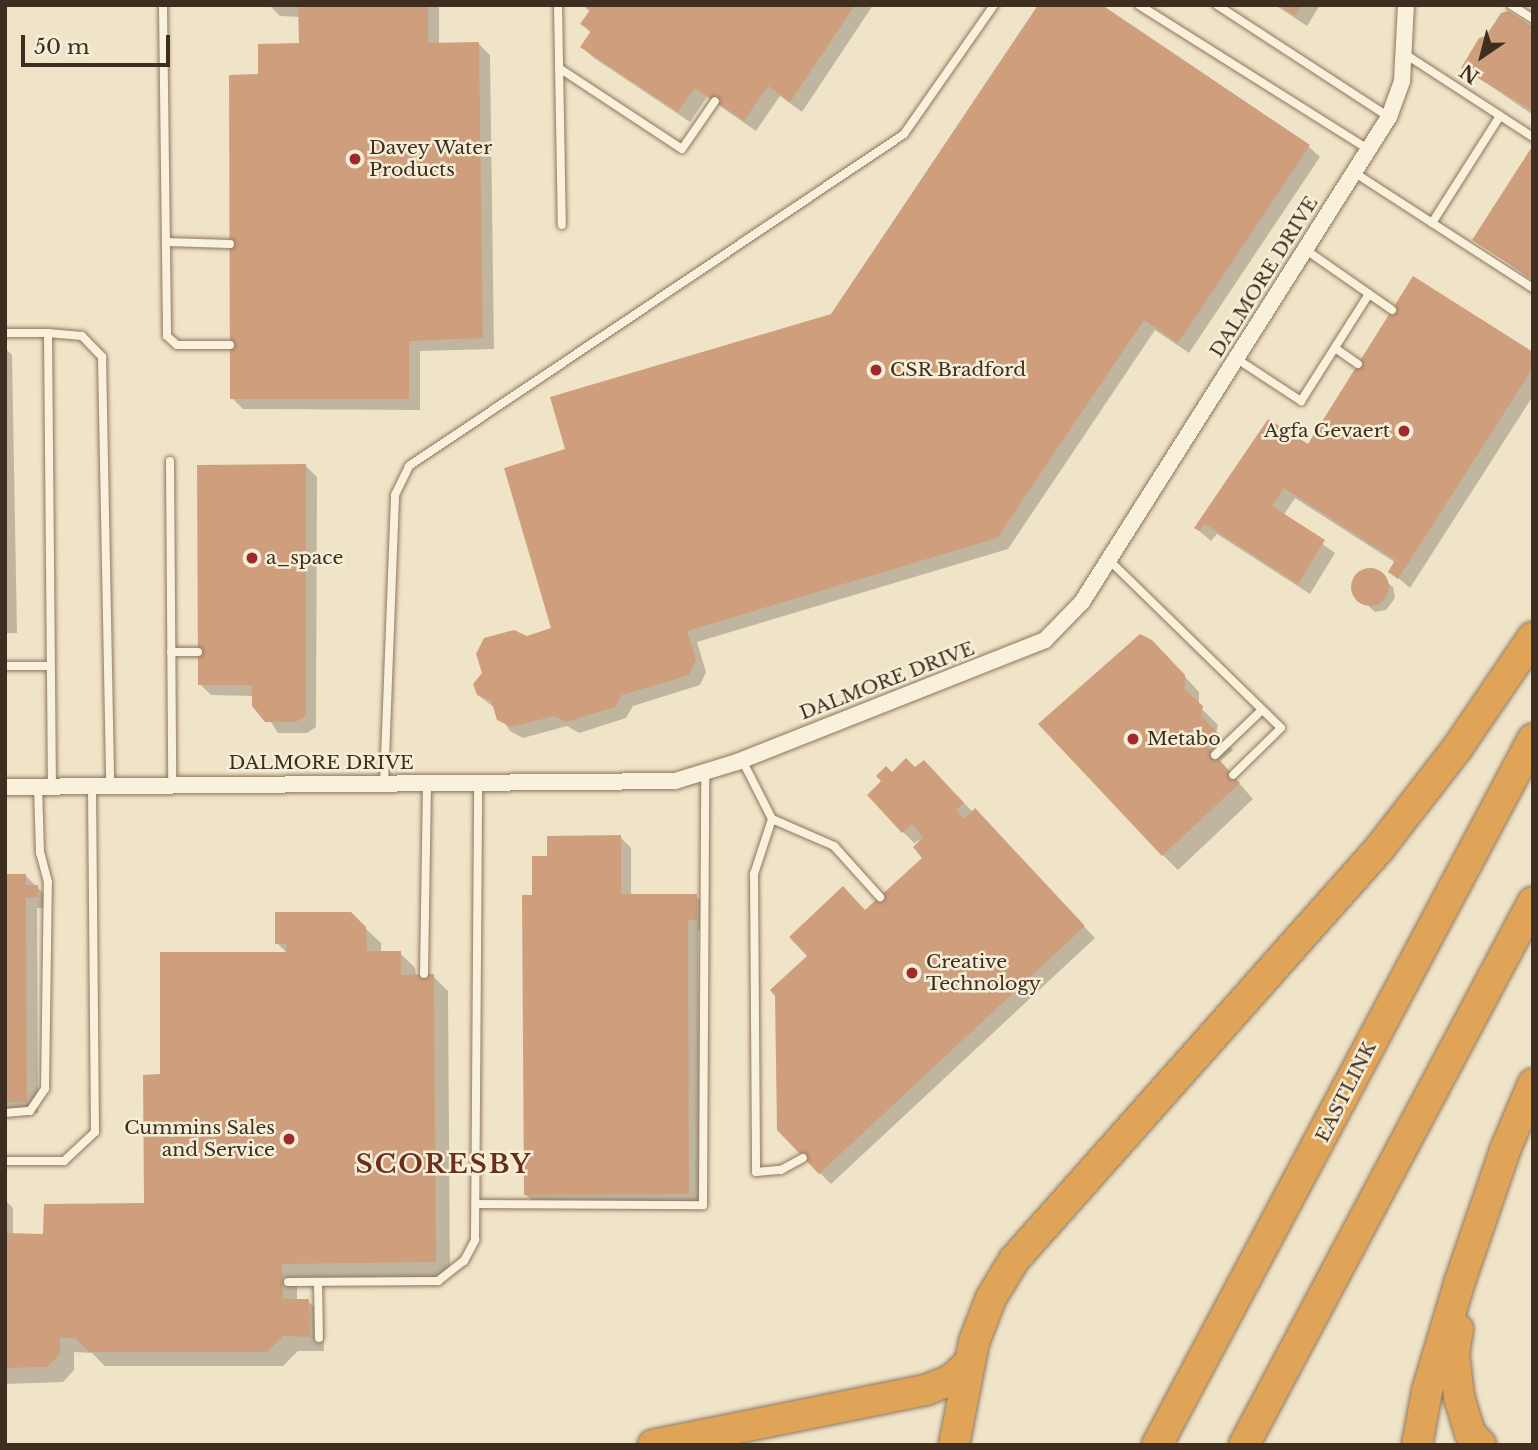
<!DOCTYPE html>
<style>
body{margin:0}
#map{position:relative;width:1538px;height:1450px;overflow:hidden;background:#f0e4c8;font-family:"Libre Baskerville",serif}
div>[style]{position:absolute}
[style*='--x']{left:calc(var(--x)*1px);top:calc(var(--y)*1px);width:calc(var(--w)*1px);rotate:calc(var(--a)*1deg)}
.shadow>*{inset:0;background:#0003}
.building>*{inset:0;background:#cf9f7d}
.round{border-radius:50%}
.roads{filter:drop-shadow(0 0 2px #8d765c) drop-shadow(0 0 2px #8d765c)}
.lane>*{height:8px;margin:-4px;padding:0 4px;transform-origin:4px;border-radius:4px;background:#faf1dc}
.street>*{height:16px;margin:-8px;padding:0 8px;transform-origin:8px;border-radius:8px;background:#faf1dc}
.highway>*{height:30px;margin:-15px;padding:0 15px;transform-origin:15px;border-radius:15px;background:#e0a458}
.dots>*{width:19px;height:19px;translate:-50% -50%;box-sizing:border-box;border:4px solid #f7eed8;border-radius:50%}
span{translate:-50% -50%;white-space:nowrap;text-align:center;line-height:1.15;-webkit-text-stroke:5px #f7eed8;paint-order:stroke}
.poi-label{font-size:19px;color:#3d2e20}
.left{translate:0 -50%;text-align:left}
.right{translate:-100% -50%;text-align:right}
.street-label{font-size:19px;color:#3d2e20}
.district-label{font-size:26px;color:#6b2e1e;font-weight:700;letter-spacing:2px}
.frame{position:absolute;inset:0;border:7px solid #3d2e20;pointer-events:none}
.north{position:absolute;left:1447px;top:21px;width:70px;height:70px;-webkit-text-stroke:5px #f7eed8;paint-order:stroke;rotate:215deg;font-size:19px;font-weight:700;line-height:28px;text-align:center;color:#3d2e20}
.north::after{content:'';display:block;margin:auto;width:24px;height:32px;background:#3d2e20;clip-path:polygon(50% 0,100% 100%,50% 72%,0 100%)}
.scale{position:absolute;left:21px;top:35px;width:149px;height:32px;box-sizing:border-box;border:4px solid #3d2e20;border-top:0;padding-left:9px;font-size:21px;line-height:24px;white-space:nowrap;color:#3d2e20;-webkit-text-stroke:5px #f7eed8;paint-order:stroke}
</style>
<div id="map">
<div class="shadow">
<i style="clip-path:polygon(269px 5px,439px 5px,439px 44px,479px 44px,490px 55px,494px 349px,420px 351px,420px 410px,243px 409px,232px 398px,260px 76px,301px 45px,300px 17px,280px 16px)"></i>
<i style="clip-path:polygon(583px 5px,873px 5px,802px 112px,780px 96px,756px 131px,707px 97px,690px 122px,594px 58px,582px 47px,591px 33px,582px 24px,590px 12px)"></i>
<i style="clip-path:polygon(1275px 5px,1320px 5px,1307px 26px)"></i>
<i style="clip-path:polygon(1533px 29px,1533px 115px,1463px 67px)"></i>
<i style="clip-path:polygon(1308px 146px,1320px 157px,1189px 353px,1155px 330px,1008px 549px,697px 642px,706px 672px,700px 685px,633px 706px,626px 718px,579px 733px,567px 726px,523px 738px,510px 731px,495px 708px,478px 695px,527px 638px,553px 629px,567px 450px,833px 315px)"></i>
<i style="clip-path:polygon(1533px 148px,1533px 281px,1475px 240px)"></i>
<i style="clip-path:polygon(5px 348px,12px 355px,17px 633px,5px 633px)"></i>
<i style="clip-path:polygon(1533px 354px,1533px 396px,1410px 588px,1390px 571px,1396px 563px,1295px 498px,1283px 516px,1335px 553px,1310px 594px,1217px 534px,1211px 541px,1196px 528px)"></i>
<i style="clip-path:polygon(306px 466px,317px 477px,316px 727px,307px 733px,278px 733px,254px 696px,211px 695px,200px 684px)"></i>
<i style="clip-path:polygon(1372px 570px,1393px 587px,1395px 598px,1386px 610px,1375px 612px,1354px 593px,1354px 581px,1361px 572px)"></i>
<i style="clip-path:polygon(1167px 657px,1199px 692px,1199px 706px,1218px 725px,1216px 733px,1233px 750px,1220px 761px,1253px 799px,1178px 870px,1163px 855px)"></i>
<i style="clip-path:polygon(915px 769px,935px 773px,1095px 938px,831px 1184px,820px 1173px,866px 912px,924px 858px,927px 836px,914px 843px,903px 832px,892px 774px)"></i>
<i style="clip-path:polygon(620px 837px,631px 848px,631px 896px,696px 896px,707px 907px,708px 930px,698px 930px,700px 1205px,537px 1205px,525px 1194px,534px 897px,549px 858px)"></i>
<i style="clip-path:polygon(25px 875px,48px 898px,49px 908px,37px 908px,38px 1113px,5px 1113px,5px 876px)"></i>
<i style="clip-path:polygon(350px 914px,381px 943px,381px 953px,400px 953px,415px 968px,416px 976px,433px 976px,448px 991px,450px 1277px,297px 1278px,297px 1301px,308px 1301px,323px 1316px,324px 1351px,298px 1351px,283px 1366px,105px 1366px,92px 1353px,74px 1352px,74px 1370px,63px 1382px,5px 1384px,5px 1200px,13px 1208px,13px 1235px,45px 1236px,146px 1205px,162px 1076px,287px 953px,277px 943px)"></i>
</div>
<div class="building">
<i style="clip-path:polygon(298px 5px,428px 5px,428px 43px,479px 42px,483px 338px,409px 341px,409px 399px,230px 399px,229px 75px,258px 74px,258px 44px,299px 43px)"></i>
<i style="clip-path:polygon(583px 5px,855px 5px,790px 102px,768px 86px,744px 121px,695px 88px,678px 112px,580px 47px,591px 31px,580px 24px,590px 10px)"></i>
<i style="clip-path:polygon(1038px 5px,1102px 5px,1310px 145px,1178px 343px,1144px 320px,997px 538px,687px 631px,696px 660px,689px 675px,622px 695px,615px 707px,566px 722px,555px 716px,511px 727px,497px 720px,491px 700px,477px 695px,473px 684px,482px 673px,476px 654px,484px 638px,514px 630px,527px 636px,551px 628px,504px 468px,565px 449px,550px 397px,831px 314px)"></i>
<i style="clip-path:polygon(1279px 5px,1302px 5px,1295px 16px)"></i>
<i style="clip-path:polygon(1508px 11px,1533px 27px,1533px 111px,1461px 68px,1479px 38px,1486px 36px,1501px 13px)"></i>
<i style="clip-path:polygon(1533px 145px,1533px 279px,1472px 240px)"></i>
<i style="clip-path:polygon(1413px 276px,1533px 352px,1533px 368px,1398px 579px,1388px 572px,1395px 560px,1284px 488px,1272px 506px,1325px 540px,1298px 584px,1205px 524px,1199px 531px,1194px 528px,1268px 419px,1308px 444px)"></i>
<i style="clip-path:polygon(306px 464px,306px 715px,296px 722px,265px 722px,252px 706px,252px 685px,198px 685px,197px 465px)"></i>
<i class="round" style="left:1351px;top:568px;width:38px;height:38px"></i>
<i style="clip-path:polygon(1140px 634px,1152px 640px,1185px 675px,1185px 690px,1203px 706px,1201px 716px,1219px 734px,1206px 745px,1240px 783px,1162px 856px,1038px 724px)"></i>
<i style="clip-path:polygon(906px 758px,915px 767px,924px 760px,964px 803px,956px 810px,964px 819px,975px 808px,1085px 926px,819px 1174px,777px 1130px,775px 996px,770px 990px,807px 956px,789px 937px,843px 886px,865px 910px,922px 858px,913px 847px,923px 837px,912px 824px,902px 833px,867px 795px,881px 781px,876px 776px,886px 766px,892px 772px)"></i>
<i style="clip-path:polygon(621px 835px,621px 894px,697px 894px,697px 920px,688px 920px,689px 1194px,524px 1195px,522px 895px,532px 895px,532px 856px,547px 856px,547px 836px)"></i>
<i style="clip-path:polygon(5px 874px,26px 874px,26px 885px,38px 885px,38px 897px,26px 898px,27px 1102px,5px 1102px)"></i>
<i style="clip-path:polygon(275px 912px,351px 912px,366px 927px,367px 951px,401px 951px,401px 975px,434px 974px,436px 1262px,282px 1264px,283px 1299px,309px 1299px,310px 1337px,283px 1336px,267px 1352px,89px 1352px,75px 1338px,60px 1338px,60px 1354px,47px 1367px,5px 1368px,5px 1233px,43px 1234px,44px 1204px,144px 1203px,143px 1075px,160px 1074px,160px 952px,286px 952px,287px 944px,275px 944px)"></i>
</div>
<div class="roads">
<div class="lane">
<i style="--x:163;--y:5;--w:331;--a:89.3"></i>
<i style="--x:167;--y:336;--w:13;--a:42"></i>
<i style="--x:177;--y:345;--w:53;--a:0"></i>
<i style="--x:558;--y:5;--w:220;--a:89"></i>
<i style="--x:1139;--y:5;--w:272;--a:32.2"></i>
<i style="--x:1217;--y:5;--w:205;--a:33.1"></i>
<i style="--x:1511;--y:5;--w:26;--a:32"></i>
<i style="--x:1405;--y:54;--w:153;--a:33"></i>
<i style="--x:559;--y:68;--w:147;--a:33.4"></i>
<i style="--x:682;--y:149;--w:58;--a:-55.5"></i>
<i style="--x:1355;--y:173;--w:212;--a:32.9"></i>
<i style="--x:1432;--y:223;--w:127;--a:-57.6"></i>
<i style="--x:166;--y:242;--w:64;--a:1.8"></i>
<i style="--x:1306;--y:250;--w:105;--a:34.9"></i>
<i style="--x:5;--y:333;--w:43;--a:0"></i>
<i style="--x:48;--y:333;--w:454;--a:89.5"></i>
<i style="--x:48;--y:333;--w:34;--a:5"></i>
<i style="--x:82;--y:336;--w:29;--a:46"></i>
<i style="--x:102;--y:357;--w:429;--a:88.9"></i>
<i style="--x:1335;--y:348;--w:28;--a:35"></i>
<i style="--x:1237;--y:359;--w:77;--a:33.3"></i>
<i style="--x:1301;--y:401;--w:127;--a:-57.6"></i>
<i style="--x:170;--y:461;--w:324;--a:89.6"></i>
<i style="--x:1109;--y:560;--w:240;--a:44.3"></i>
<i style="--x:1281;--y:728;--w:67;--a:135.6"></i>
<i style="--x:171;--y:652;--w:27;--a:0"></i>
<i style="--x:5;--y:666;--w:45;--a:0"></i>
<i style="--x:1215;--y:755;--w:65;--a:-43.8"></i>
<i style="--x:742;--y:760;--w:66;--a:63"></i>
<i style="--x:772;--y:819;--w:58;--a:108.1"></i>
<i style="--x:754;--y:874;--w:298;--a:89.6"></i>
<i style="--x:756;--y:1172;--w:25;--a:-5"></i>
<i style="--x:781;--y:1170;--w:25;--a:-29"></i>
<i style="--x:384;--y:784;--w:289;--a:-87.8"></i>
<i style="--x:395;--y:495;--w:32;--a:-64"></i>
<i style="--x:409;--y:466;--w:596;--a:-33.85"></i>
<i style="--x:904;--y:134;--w:157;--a:-55.1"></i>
<i style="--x:772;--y:819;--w:68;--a:23.5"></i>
<i style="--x:834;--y:846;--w:69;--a:48"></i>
<i style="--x:424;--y:974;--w:191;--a:-89.1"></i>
<i style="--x:5;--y:1113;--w:25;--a:-5"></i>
<i style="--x:30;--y:1111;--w:27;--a:-56"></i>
<i style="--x:45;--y:1089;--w:207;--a:-89.2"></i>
<i style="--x:48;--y:882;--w:30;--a:-105"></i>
<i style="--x:40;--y:853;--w:66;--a:-91.7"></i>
<i style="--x:5;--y:1161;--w:59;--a:0"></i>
<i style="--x:64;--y:1161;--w:42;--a:-43.1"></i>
<i style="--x:95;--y:1132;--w:346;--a:-90.5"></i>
<i style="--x:477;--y:1204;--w:226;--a:0.3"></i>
<i style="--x:703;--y:1205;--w:432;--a:-89.7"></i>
<i style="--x:288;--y:1282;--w:150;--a:-0.4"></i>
<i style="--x:438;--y:1281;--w:33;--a:-38"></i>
<i style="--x:464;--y:1261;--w:24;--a:-62"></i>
<i style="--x:475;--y:1240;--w:457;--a:-89.6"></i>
<i style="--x:318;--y:1282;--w:56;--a:89"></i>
</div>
<div class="street">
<i style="--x:5;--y:787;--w:670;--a:-0.51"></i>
<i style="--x:675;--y:781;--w:65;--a:-17"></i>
<i style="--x:737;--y:762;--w:331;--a:-21.6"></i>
<i style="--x:1045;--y:640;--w:53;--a:-45.8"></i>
<i style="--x:1082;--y:602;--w:574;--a:-57.67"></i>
<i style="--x:1389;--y:117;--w:38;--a:-70"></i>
<i style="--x:1402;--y:81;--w:76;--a:-87"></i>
</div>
<div class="highway">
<i style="--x:1458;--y:1329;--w:24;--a:99"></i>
<i style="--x:1454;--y:1353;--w:44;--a:83.5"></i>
<i style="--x:1459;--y:1397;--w:38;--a:73"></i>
<i style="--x:1470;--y:1433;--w:16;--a:47"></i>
<i style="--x:653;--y:1445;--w:278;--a:-11.4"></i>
<i style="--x:926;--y:1390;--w:27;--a:-22"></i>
<i style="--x:951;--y:1380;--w:25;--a:-43"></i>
<i style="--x:954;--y:1445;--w:105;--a:-79"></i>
<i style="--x:974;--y:1342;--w:47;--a:-68.9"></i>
<i style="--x:991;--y:1298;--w:44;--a:-58.8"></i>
<i style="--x:1014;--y:1260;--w:550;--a:-48.39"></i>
<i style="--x:1379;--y:849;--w:129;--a:-52.2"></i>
<i style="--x:1458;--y:747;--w:133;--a:-55.7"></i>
<i style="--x:1157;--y:1445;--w:800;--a:-61.96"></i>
<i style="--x:1244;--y:1445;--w:615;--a:-61.98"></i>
<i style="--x:1417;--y:1445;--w:55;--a:-79.5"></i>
<i style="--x:1427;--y:1391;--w:115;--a:-73.3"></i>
<i style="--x:1460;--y:1281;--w:139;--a:-71"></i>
<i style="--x:1505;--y:1150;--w:72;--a:-67"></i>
</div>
</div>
<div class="dots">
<i style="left:355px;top:159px;background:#9e2a2b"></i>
<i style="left:876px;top:370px;background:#9e2a2b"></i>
<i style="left:1404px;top:431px;background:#9e2a2b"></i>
<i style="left:252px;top:558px;background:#9e2a2b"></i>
<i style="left:1133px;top:739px;background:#9e2a2b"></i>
<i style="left:912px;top:973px;background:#9e2a2b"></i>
<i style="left:289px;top:1139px;background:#9e2a2b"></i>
</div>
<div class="poi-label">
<span class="left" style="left:369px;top:159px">Davey Water<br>Products</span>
<span class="left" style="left:890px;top:370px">CSR Bradford</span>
<span class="right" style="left:1390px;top:431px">Agfa Gevaert</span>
<span class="left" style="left:266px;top:558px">a_space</span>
<span class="left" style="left:1147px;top:739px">Metabo</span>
<span class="left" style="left:926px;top:973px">Creative<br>Technology</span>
<span class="right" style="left:275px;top:1139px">Cummins Sales<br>and Service</span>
</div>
<div class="street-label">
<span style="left:1264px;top:277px;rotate:-58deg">DALMORE DRIVE</span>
<span style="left:887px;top:681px;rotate:-21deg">DALMORE DRIVE</span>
<span style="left:321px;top:763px">DALMORE DRIVE</span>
<span style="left:1346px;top:1092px;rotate:-63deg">EASTLINK</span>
</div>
<div class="district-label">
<span style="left:444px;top:1165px">SCORESBY</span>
</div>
<div class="frame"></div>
<div class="north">N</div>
<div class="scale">50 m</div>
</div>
